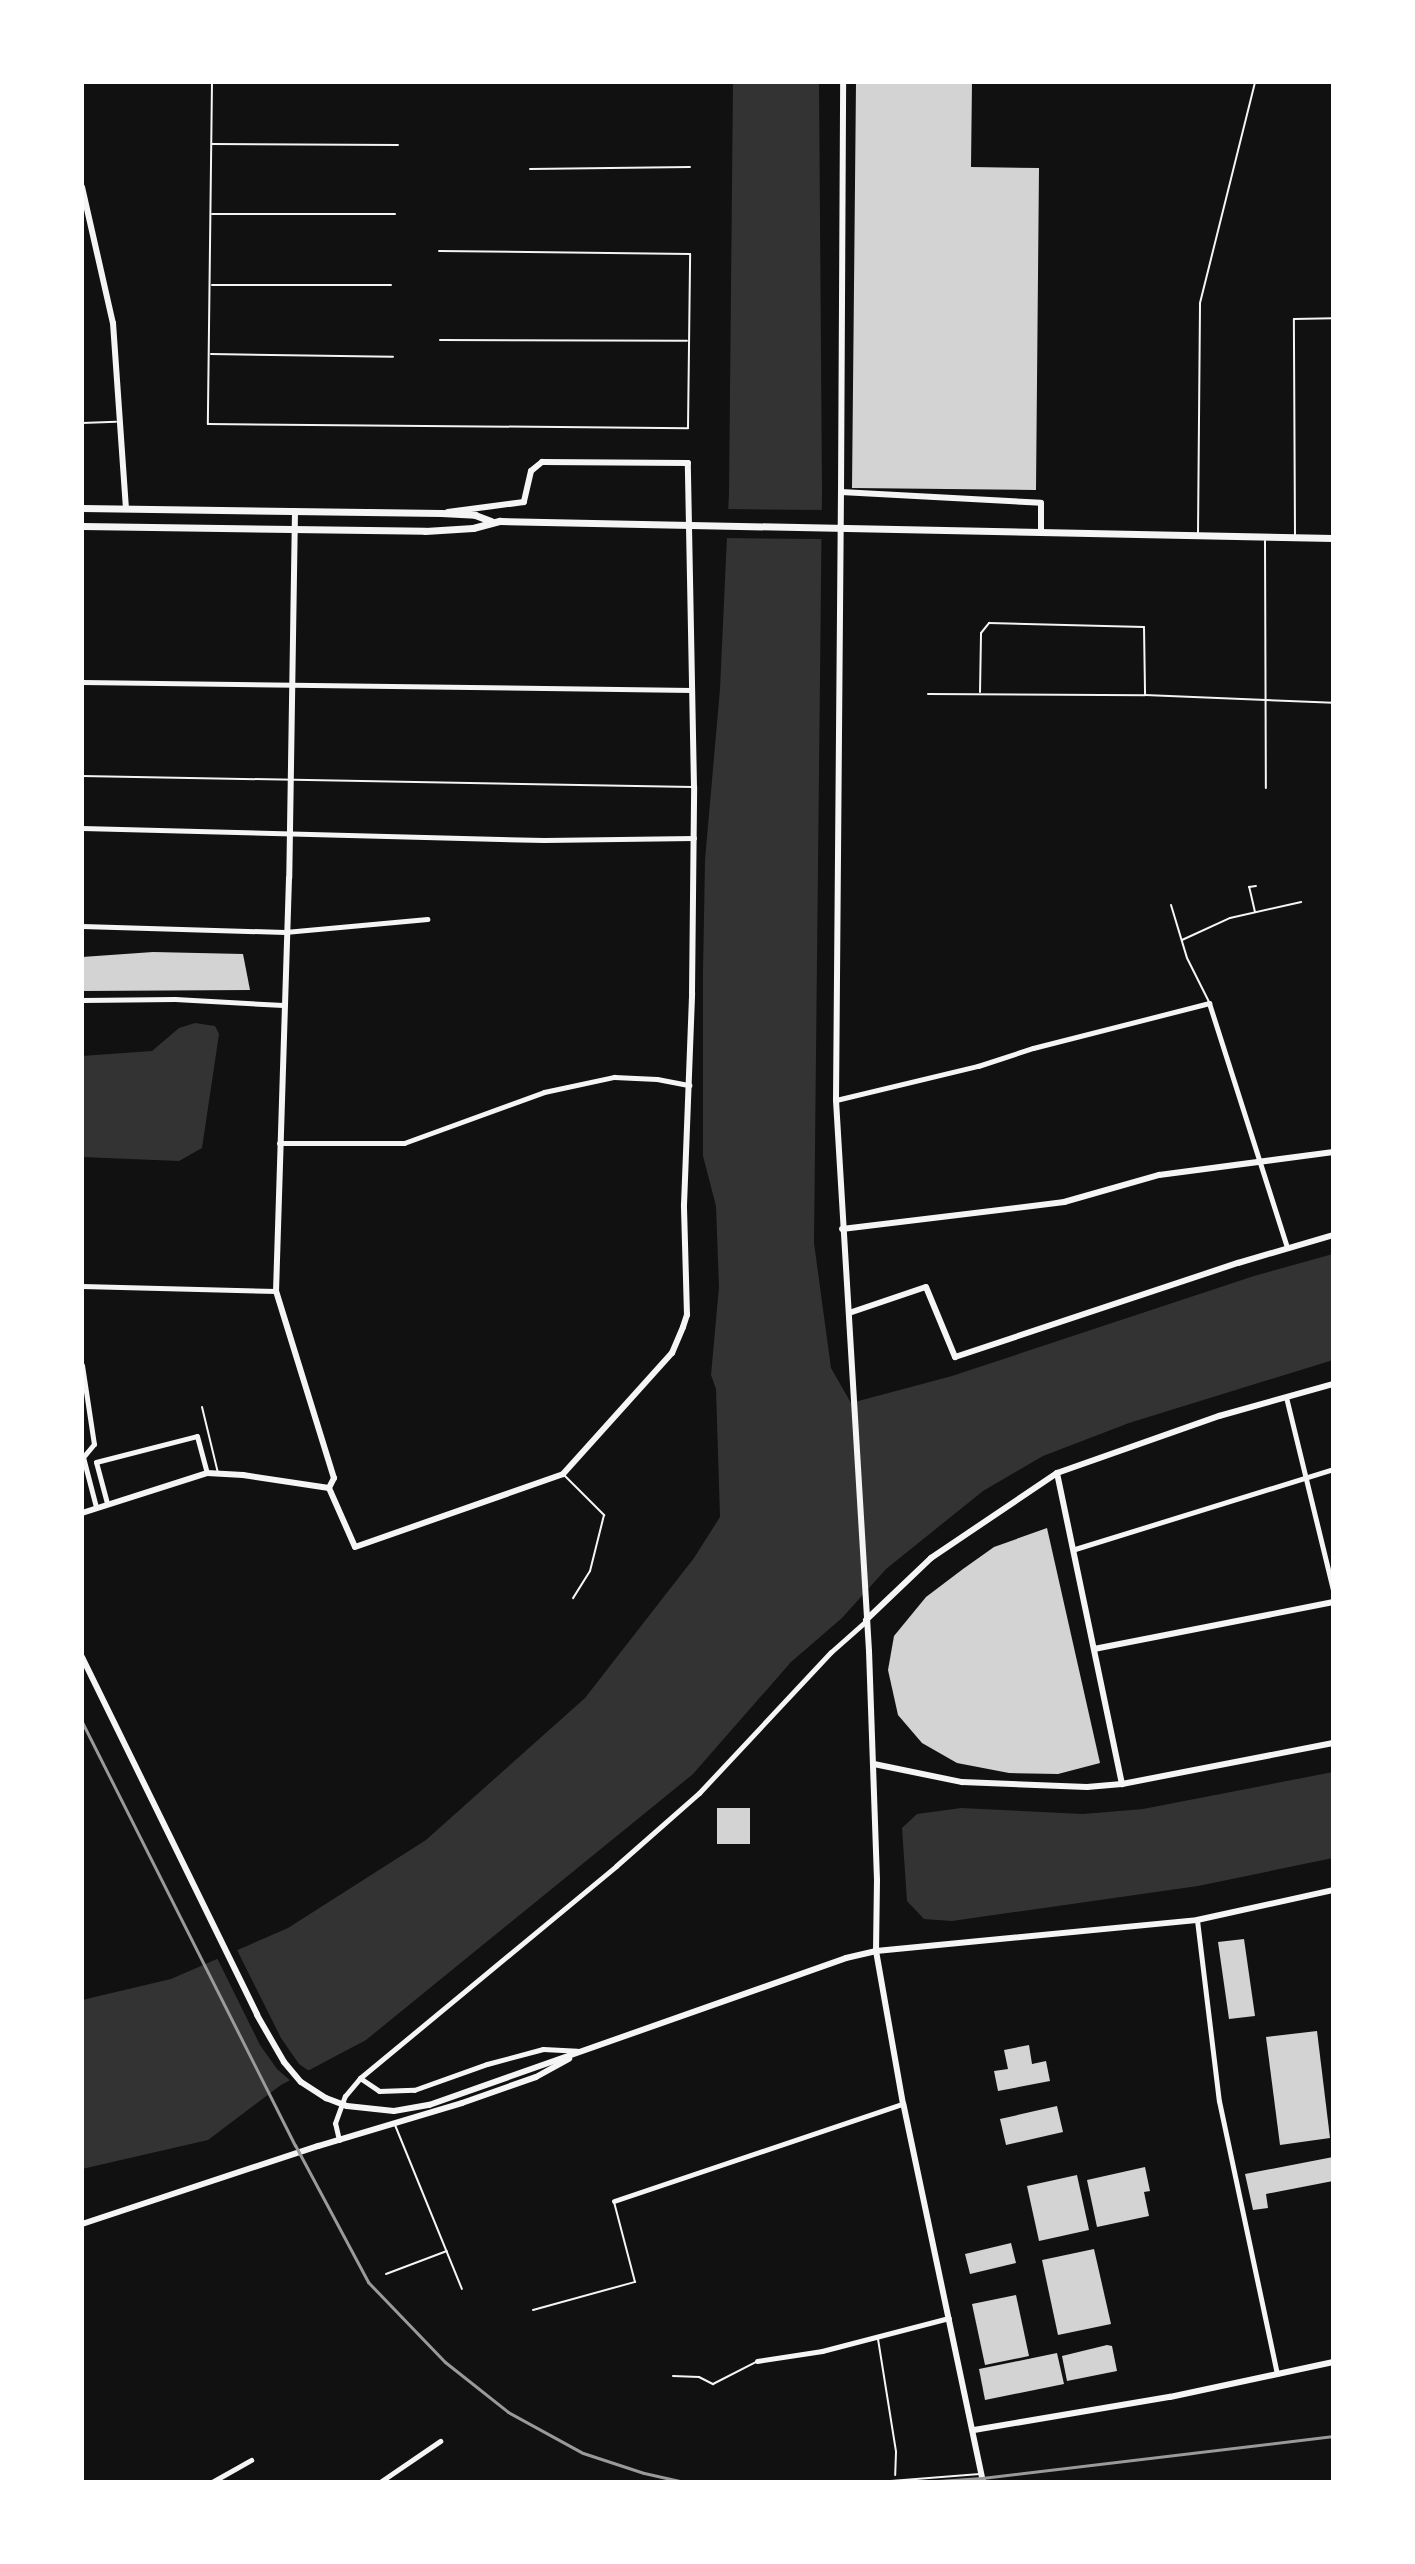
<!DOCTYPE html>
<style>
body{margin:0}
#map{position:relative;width:1415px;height:2564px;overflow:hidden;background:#111;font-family:"Alegreya Sans",sans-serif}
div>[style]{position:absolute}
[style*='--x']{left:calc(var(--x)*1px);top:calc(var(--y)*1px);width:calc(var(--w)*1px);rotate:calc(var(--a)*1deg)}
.water>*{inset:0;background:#333}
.pier>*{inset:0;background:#111}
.building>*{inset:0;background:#d3d3d3}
.service>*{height:2px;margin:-1px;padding:0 1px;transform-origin:1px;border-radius:1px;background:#f5f5f5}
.minor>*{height:5px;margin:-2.5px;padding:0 2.5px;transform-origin:2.5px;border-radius:2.5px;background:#f5f5f5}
.tertiary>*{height:6px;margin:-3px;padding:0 3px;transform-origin:3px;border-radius:3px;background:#f5f5f5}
.secondary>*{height:6px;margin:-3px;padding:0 3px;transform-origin:3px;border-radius:3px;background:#f5f5f5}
.primary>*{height:7px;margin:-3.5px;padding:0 3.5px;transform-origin:3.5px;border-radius:3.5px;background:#f5f5f5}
.rail>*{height:3px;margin:-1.5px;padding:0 1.5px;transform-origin:1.5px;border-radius:1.5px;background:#9a9a9a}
span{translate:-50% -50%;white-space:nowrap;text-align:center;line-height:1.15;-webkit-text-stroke:8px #fff;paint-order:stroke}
.frame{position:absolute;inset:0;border:84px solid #fff;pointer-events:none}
</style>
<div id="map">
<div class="water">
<i style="clip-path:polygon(733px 82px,819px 82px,822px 490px,814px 1243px,831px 1368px,851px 1403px,952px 1376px,1254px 1276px,1333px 1254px,1333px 1360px,1129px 1423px,1043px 1456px,983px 1491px,886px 1569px,842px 1618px,791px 1662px,693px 1774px,366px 2040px,281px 2085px,208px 2140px,82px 2169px,82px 2000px,171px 1979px,288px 1928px,426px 1840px,585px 1698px,694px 1558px,720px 1517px,716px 1389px,711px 1375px,719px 1287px,716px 1206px,703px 1156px,703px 972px,705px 860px,720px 689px,729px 493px)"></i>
<i style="clip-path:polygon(195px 1023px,215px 1026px,219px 1034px,202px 1148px,179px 1161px,82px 1157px,82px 1056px,152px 1051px,179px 1028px)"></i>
<i style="clip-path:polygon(1333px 1772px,1333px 1858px,1198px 1886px,952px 1921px,924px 1919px,907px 1901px,902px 1828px,917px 1814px,961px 1808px,1083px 1814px,1143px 1809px)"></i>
</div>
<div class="pier">
<i style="clip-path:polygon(724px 509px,825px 510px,825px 539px,723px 538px)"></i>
<i style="clip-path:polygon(236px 1948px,281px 2038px,299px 2064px,312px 2073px,293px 2083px,277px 2069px,260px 2045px,216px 1956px)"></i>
</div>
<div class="building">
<i style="clip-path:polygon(856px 82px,972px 82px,971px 167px,1039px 168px,1036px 490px,852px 488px)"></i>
<i style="clip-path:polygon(153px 952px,243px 954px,250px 990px,82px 991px,82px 957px)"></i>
<i style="clip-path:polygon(1047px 1528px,1100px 1763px,1058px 1774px,1009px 1773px,957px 1763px,922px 1743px,898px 1715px,888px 1670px,894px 1636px,926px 1597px,963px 1569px,994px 1547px)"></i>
<i style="clip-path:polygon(717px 1808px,750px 1808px,750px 1844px,717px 1844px)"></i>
<i style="clip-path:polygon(1244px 1939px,1255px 2016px,1229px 2019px,1218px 1942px)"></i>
<i style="clip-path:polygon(1317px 2031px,1330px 2138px,1280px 2145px,1266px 2037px)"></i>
<i style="clip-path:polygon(1029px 2045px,1032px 2064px,1046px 2061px,1050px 2081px,998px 2091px,994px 2071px,1008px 2069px,1004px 2050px)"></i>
<i style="clip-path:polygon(1057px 2106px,1063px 2132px,1006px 2145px,1000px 2119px)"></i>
<i style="clip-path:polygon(1333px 2157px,1333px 2181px,1266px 2194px,1268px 2208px,1253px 2210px,1245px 2174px)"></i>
<i style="clip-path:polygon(1145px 2167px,1150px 2191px,1144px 2192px,1149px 2216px,1097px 2227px,1087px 2180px)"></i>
<i style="clip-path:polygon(1077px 2175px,1089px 2230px,1039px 2241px,1027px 2186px)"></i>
<i style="clip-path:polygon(1011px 2243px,1016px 2263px,970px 2274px,965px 2254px)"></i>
<i style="clip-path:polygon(1094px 2249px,1111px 2324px,1058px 2335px,1042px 2260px)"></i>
<i style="clip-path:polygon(1016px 2295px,1029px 2356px,985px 2365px,972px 2304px)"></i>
<i style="clip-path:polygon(1107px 2345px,1112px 2346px,1117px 2371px,1067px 2381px,1062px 2356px)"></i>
<i style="clip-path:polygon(1057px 2353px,1064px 2384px,985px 2400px,979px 2369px)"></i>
</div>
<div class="service">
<i style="--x:212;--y:82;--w:342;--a:90.7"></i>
<i style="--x:208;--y:424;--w:480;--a:0.5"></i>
<i style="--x:688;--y:428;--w:174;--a:-89.3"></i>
<i style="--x:690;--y:254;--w:251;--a:-179.3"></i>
<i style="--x:212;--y:144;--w:186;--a:0.3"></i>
<i style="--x:530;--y:169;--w:160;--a:-0.7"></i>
<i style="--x:212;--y:214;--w:183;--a:0"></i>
<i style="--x:212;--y:285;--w:179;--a:0"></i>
<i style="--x:440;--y:340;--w:247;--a:0.2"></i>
<i style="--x:211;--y:354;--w:182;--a:0.9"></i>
<i style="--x:82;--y:423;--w:34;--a:-2"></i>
<i style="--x:1198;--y:534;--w:231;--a:-89.5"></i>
<i style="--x:1200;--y:303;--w:228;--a:-76"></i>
<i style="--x:1295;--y:536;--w:217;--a:-90.3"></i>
<i style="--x:1294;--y:319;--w:39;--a:-1"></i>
<i style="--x:1265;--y:541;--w:247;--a:89.8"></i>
<i style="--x:980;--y:692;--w:59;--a:-89"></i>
<i style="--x:981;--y:633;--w:13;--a:-51"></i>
<i style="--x:989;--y:623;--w:155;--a:1.5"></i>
<i style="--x:1144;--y:627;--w:67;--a:89.1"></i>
<i style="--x:928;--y:694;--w:217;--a:0.3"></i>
<i style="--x:1145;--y:695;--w:188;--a:2.4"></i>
<i style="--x:82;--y:776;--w:611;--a:1.03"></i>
<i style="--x:1171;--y:905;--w:55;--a:73.2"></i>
<i style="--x:1187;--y:958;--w:49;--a:63.4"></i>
<i style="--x:1255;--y:912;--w:26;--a:-103"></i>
<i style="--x:1249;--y:887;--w:7;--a:-8"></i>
<i style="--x:1182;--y:940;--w:53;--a:-24.6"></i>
<i style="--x:1230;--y:918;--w:73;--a:-12.7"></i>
<i style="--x:202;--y:1407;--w:68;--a:76.4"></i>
<i style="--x:564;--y:1475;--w:57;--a:45"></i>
<i style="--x:604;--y:1515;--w:58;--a:104"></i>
<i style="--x:590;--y:1571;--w:32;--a:122"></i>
<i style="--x:395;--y:2125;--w:177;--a:67.8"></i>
<i style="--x:386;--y:2274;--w:65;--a:-20.7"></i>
<i style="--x:533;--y:2310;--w:106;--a:-15.4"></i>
<i style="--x:635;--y:2282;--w:83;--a:-104.7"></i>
<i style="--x:878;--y:2339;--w:114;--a:80.9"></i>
<i style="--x:896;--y:2452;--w:23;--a:92"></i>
<i style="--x:673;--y:2376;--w:26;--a:2"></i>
<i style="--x:699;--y:2377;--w:16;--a:27"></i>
<i style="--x:713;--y:2384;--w:48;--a:-27.1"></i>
<i style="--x:706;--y:2481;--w:11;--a:5"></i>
<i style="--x:878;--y:2482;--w:102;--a:-4.5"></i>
</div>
<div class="minor">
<i style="--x:82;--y:682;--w:610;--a:0.75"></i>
<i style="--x:82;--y:828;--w:462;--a:1.5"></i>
<i style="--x:544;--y:840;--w:150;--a:-0.8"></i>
<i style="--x:82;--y:926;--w:203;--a:1.7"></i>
<i style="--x:285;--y:932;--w:143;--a:-5.2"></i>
<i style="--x:82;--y:1000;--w:93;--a:-0.6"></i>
<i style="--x:175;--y:999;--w:108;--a:3.2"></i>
<i style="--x:836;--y:1100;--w:146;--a:-13.5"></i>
<i style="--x:978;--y:1066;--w:58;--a:-18.1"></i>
<i style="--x:1033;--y:1048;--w:182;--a:-14.3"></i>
<i style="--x:1209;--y:1003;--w:257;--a:72.3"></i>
<i style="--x:279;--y:1143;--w:125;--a:0"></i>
<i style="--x:404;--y:1143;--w:149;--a:-20"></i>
<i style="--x:544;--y:1092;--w:72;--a:-12.1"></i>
<i style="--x:614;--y:1077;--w:43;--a:2.7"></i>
<i style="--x:657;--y:1079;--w:33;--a:11"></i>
<i style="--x:82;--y:1286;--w:194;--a:1.5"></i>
<i style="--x:82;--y:1365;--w:80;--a:81.4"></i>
<i style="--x:94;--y:1444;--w:17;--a:130"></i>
<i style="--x:83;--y:1457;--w:52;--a:75.4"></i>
<i style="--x:1286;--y:1397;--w:199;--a:76.3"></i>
<i style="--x:107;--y:1503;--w:42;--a:-105"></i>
<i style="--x:96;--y:1462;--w:104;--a:-14.4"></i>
<i style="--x:197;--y:1436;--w:38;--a:75"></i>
<i style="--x:1075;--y:1549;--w:270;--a:-17.2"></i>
<i style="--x:1197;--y:1920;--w:182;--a:83.1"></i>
<i style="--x:1219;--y:2101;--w:279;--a:78"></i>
<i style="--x:360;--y:2078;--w:23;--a:34"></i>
<i style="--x:379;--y:2091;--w:35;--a:-2"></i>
<i style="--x:414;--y:2090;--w:77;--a:-19.6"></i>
<i style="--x:487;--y:2064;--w:58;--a:-15"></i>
<i style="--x:543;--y:2049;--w:34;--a:3"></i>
<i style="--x:339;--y:2140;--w:17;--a:-103"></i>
<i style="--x:335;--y:2123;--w:29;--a:-70"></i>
<i style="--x:345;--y:2096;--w:23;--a:-50"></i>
<i style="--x:360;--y:2078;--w:332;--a:-39.6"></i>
<i style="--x:616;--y:1866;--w:111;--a:-41.3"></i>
<i style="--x:699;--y:1793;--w:193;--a:-46.9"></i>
<i style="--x:831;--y:1652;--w:47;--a:-41.5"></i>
<i style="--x:614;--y:2201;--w:305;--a:-18.6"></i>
<i style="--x:757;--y:2361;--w:66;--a:-8.7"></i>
<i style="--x:822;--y:2351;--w:131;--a:-14.6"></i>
<i style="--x:212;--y:2482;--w:45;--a:-29.4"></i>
<i style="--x:380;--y:2482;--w:73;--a:-34.3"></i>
</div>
<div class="tertiary">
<i style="--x:841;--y:492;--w:410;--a:-89.7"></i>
<i style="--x:295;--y:511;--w:367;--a:90.9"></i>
<i style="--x:289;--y:878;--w:413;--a:91.8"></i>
<i style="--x:276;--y:1291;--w:196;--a:72.8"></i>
<i style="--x:334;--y:1478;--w:11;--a:117"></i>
<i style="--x:842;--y:1229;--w:224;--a:-6.9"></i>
<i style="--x:1064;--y:1202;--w:99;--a:-15.9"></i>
<i style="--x:1159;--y:1175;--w:176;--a:-7.5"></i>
<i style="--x:849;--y:1313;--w:81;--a:-18.7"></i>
<i style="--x:926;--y:1287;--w:76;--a:67.5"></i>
<i style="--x:955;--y:1357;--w:298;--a:-18.4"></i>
<i style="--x:1238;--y:1263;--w:99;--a:-16.4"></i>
<i style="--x:1057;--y:1473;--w:318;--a:78.2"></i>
<i style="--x:82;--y:1513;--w:131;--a:-17.7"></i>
<i style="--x:207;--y:1473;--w:36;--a:3"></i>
<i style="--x:243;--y:1475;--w:87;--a:8.6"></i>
<i style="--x:329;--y:1488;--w:64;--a:66.2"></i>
<i style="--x:355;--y:1547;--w:220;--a:-19.3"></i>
<i style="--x:563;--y:1474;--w:163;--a:-48"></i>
<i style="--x:672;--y:1353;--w:28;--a:-67"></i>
<i style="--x:683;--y:1327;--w:13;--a:-72"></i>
<i style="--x:687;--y:1315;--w:110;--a:-91.6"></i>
<i style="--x:684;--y:1205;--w:212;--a:-87.8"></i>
<i style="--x:692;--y:993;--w:206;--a:-89.4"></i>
<i style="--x:694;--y:787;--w:324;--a:-91.1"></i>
<i style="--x:688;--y:463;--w:146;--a:-179.6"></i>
<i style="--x:542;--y:462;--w:14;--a:141"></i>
<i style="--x:531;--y:471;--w:32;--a:103"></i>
<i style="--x:524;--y:502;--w:77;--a:172.5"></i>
<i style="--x:866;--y:1620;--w:90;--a:-43.6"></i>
<i style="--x:931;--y:1558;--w:152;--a:-34"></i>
<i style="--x:1057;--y:1473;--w:172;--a:-19.4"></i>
<i style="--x:1219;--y:1416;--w:118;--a:-15.7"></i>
<i style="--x:1094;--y:1649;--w:244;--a:-11.1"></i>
</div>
<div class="secondary">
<i style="--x:82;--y:187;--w:139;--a:77.2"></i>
<i style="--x:113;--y:323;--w:185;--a:86"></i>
<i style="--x:82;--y:1657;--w:398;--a:63.9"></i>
<i style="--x:257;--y:2015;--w:54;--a:60.1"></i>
<i style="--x:284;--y:2062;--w:26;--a:50"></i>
<i style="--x:301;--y:2082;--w:30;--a:33"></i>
<i style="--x:326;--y:2098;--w:22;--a:21"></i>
<i style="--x:347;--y:2106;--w:47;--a:6.1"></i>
<i style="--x:394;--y:2111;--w:36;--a:-10"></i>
<i style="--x:429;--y:2105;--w:442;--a:-19.4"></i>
<i style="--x:846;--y:1958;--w:31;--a:-13"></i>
<i style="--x:876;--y:1951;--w:322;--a:-5.5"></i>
<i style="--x:1197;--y:1920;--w:139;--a:-12.4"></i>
<i style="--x:874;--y:1764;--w:90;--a:11.6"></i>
<i style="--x:962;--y:1782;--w:125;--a:2.3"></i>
<i style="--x:1087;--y:1787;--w:35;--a:-5"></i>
<i style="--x:1122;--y:1784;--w:215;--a:-11"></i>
<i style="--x:82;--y:2224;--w:249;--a:-18.3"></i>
<i style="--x:318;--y:2146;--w:150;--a:-16.6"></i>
<i style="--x:462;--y:2103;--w:78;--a:-19.4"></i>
<i style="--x:536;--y:2077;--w:38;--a:-29"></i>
<i style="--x:974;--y:2430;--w:199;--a:-9.6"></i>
<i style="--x:1170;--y:2397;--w:167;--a:-12.1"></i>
<i style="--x:983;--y:2482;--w:386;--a:-101.9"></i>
<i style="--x:903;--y:2104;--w:155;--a:-100"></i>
<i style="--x:876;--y:1951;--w:71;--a:-89.2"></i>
<i style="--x:877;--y:1880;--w:229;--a:-92"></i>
<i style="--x:869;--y:1651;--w:552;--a:-93.43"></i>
<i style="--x:836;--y:1100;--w:608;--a:-89.53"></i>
<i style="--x:841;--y:492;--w:200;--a:3.1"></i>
<i style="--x:1041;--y:503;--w:28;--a:90"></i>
</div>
<div class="primary">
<i style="--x:82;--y:508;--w:359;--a:0.8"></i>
<i style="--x:441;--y:513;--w:34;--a:3"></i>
<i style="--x:475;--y:515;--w:17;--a:21"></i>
<i style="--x:82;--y:526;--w:343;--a:0.8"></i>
<i style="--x:425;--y:531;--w:48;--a:-3.6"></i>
<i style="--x:473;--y:528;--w:28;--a:-15"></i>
<i style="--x:500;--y:521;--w:833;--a:1.17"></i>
</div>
<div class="rail">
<i style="--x:82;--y:1722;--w:474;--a:63.3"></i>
<i style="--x:295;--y:2145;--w:155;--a:61.9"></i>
<i style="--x:368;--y:2282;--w:111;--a:46.1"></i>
<i style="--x:445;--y:2362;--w:80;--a:38.4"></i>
<i style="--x:508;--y:2412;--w:85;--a:28.7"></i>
<i style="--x:583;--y:2453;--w:64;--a:18.2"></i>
<i style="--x:644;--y:2473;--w:41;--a:12.7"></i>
<i style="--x:923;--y:2482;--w:59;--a:-3.9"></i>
<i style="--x:982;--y:2478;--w:354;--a:-6.8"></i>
</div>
<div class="frame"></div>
</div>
